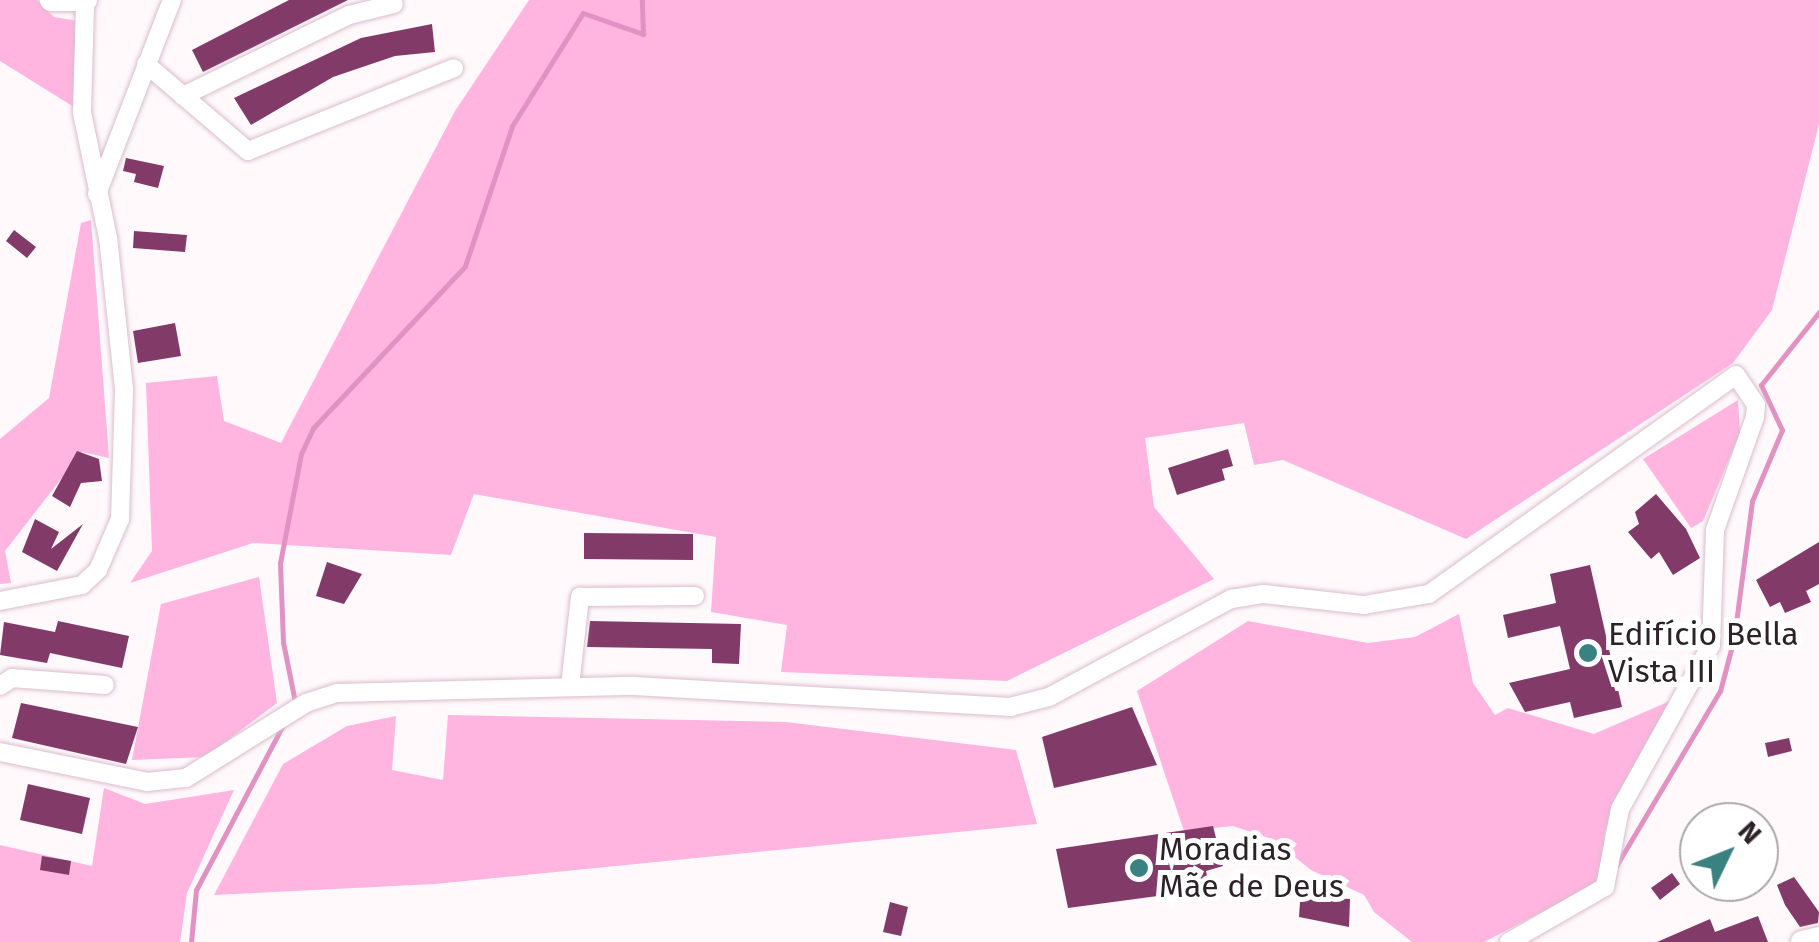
<!DOCTYPE html>
<meta charset="utf-8">
<style>
body{margin:0}
#map{position:relative;width:1819px;height:942px;overflow:hidden;background:#fff9fc;font-family:"Fira Sans",sans-serif}
div>[style]{position:absolute}
[style*='--x']{left:calc(var(--x)*1px);top:calc(var(--y)*1px);width:calc(var(--w)*1px);rotate:calc(var(--a)*1deg)}
.green>*{inset:0;background:#ffb5e0}
.stream>*{height:5px;margin:-2.5px;padding:0 2.5px;transform-origin:2.5px;border-radius:2.5px;background:#e292c2}
.building>*{inset:0;background:#823a68}
.roads{filter:drop-shadow(0 0 2px #d9bdcc) drop-shadow(0 0 2px #d9bdcc)}
.minor>*{height:18px;margin:-9px;padding:0 9px;transform-origin:9px;border-radius:9px;background:#fff}
.major>*{height:22px;margin:-11px;padding:0 11px;transform-origin:11px;border-radius:11px;background:#fff}
.dots>*{width:28px;height:28px;translate:-50% -50%;box-sizing:border-box;border:5px solid #fff;border-radius:50%}
span{translate:-50% -50%;white-space:nowrap;text-align:center;line-height:1.15;-webkit-text-stroke:10px #fff;paint-order:stroke}
.poi-label{font-size:32px;color:#2c2228}
.left{translate:0 -50%;text-align:left}
.north{position:absolute;left:1679px;top:802px;width:100px;height:100px;box-sizing:border-box;background:#fff;border:2px solid #aba7a9;border-radius:50%;rotate:47deg;font-size:28px;font-weight:700;line-height:40px;text-align:center;color:#2c2228}
.north::after{content:'';display:block;margin:auto;width:35px;height:45px;background:#3a8281;clip-path:polygon(50% 0,100% 100%,50% 72%,0 100%)}
</style>
<div id="map">
<div class="green">
<i style="clip-path:polygon(0 0,37px 0,54px 17px,84px 22px,82px 112px,0 61px)"></i>
<i style="clip-path:polygon(529px 0,1819px 0,1819px 124px,1772px 310px,1733px 363px,1466px 539px,1283px 460px,1254px 465px,1244px 423px,1145px 438px,1154px 507px,1214px 579px,1007px 681px,781px 672px,787px 625px,711px 612px,716px 537px,474px 494px,451px 555px,253px 543px,130px 583px,152px 551px,146px 383px,217px 376px,224px 421px,281px 443px,455px 111px)"></i>
<i style="clip-path:polygon(91px 220px,109px 458px,82px 452px,5px 551px,11px 583px,0 584px,0 439px,49px 398px,81px 223px)"></i>
<i style="clip-path:polygon(1738px 400px,1740px 433px,1703px 521px,1691px 528px,1643px 459px)"></i>
<i style="clip-path:polygon(259px 577px,277px 703px,205px 757px,132px 760px,161px 604px)"></i>
<i style="clip-path:polygon(1459px 614px,1473px 683px,1495px 715px,1508px 708px,1594px 734px,1670px 701px,1614px 800px,1604px 836px,1604px 880px,1484px 942px,1412px 942px,1374px 912px,1364px 895px,1311px 870px,1272px 839px,1233px 826px,1184px 831px,1137px 691px,1248px 621px,1368px 643px,1415px 637px)"></i>
<i style="clip-path:polygon(448px 715px,786px 722px,1016px 750px,1037px 824px,435px 884px,214px 895px,283px 764px,347px 726px,396px 716px,392px 770px,443px 780px)"></i>
<i style="clip-path:polygon(104px 788px,145px 804px,234px 790px,187px 893px,180px 942px,0 942px,0 845px,92px 866px)"></i>
</div>
<div class="stream">
<i style="--x:295;--y:702;--w:61;--a:-101.3"></i>
<i style="--x:283;--y:642;--w:79;--a:-92.2"></i>
<i style="--x:280;--y:563;--w:111;--a:-79.1"></i>
<i style="--x:301;--y:454;--w:29;--a:-65"></i>
<i style="--x:313;--y:428;--w:222;--a:-46.8"></i>
<i style="--x:465;--y:266;--w:148;--a:-71.4"></i>
<i style="--x:512;--y:126;--w:133;--a:-57.9"></i>
<i style="--x:583;--y:13;--w:64;--a:19.3"></i>
<i style="--x:643;--y:34;--w:34;--a:-92"></i>
<i style="--x:1616;--y:866;--w:204;--a:-59.3"></i>
<i style="--x:1720;--y:691;--w:55;--a:-75.2"></i>
<i style="--x:1734;--y:638;--w:138;--a:-82.5"></i>
<i style="--x:1752;--y:501;--w:77;--a:-67.1"></i>
<i style="--x:1782;--y:430;--w:50;--a:-115"></i>
<i style="--x:1761;--y:385;--w:93;--a:-51.5"></i>
<i style="--x:191;--y:942;--w:52;--a:-84.5"></i>
<i style="--x:196;--y:890;--w:187;--a:-62.2"></i>
</div>
<div class="building">
<i style="clip-path:polygon(289px 0,348px 0,203px 72px,192px 50px)"></i>
<i style="clip-path:polygon(432px 24px,435px 52px,395px 56px,333px 77px,251px 125px,234px 98px,361px 38px)"></i>
<i style="clip-path:polygon(126px 158px,164px 166px,158px 188px,134px 182px,136px 174px,123px 171px)"></i>
<i style="clip-path:polygon(14px 230px,36px 247px,27px 258px,6px 241px)"></i>
<i style="clip-path:polygon(134px 231px,187px 235px,185px 252px,133px 248px)"></i>
<i style="clip-path:polygon(175px 323px,181px 356px,138px 363px,133px 331px)"></i>
<i style="clip-path:polygon(1228px 449px,1233px 466px,1222px 469px,1225px 480px,1177px 495px,1168px 468px)"></i>
<i style="clip-path:polygon(77px 451px,99px 459px,102px 481px,81px 483px,70px 507px,52px 496px)"></i>
<i style="clip-path:polygon(1656px 494px,1686px 529px,1700px 558px,1673px 575px,1659px 552px,1651px 559px,1628px 532px,1639px 524px,1635px 512px)"></i>
<i style="clip-path:polygon(35px 519px,59px 532px,51px 549px,83px 524px,57px 571px,22px 552px)"></i>
<i style="clip-path:polygon(584px 533px,693px 534px,693px 560px,584px 559px)"></i>
<i style="clip-path:polygon(1819px 542px,1819px 584px,1806px 591px,1811px 602px,1785px 613px,1780px 602px,1770px 607px,1756px 580px)"></i>
<i style="clip-path:polygon(327px 562px,362px 574px,344px 604px,316px 596px)"></i>
<i style="clip-path:polygon(1590px 565px,1622px 707px,1574px 718px,1570px 702px,1525px 712px,1509px 683px,1570px 669px,1560px 626px,1508px 638px,1503px 615px,1556px 603px,1550px 574px)"></i>
<i style="clip-path:polygon(58px 621px,129px 636px,122px 668px,50px 653px,47px 663px,0 655px,4px 622px,55px 632px)"></i>
<i style="clip-path:polygon(590px 621px,741px 624px,739px 664px,712px 663px,712px 649px,587px 647px)"></i>
<i style="clip-path:polygon(21px 703px,138px 727px,126px 764px,12px 738px)"></i>
<i style="clip-path:polygon(1132px 707px,1157px 765px,1054px 788px,1042px 737px)"></i>
<i style="clip-path:polygon(1789px 738px,1792px 751px,1768px 757px,1765px 743px)"></i>
<i style="clip-path:polygon(28px 784px,90px 798px,82px 834px,20px 820px)"></i>
<i style="clip-path:polygon(1213px 826px,1223px 866px,1206px 871px,1210px 889px,1068px 908px,1056px 849px)"></i>
<i style="clip-path:polygon(42px 856px,71px 861px,69px 875px,40px 870px)"></i>
<i style="clip-path:polygon(1672px 873px,1680px 884px,1660px 900px,1651px 888px)"></i>
<i style="clip-path:polygon(1794px 877px,1819px 912px,1818px 923px,1800px 927px,1785px 905px,1777px 885px)"></i>
<i style="clip-path:polygon(1301px 887px,1314px 888px,1314px 897px,1350px 899px,1349px 927px,1299px 917px)"></i>
<i style="clip-path:polygon(890px 902px,908px 907px,901px 936px,883px 932px)"></i>
<i style="clip-path:polygon(1758px 916px,1768px 942px,1657px 942px,1710px 919px,1715px 932px)"></i>
</div>
<div class="roads">
<div class="minor">
<i style="--x:146;--y:64;--w:134;--a:40.5"></i>
<i style="--x:248;--y:151;--w:222;--a:-21.9"></i>
<i style="--x:183;--y:96;--w:185;--a:-26"></i>
<i style="--x:349;--y:15;--w:46;--a:-13.7"></i>
<i style="--x:97;--y:194;--w:208;--a:-68.9"></i>
<i style="--x:0;--y:601;--w:84;--a:-11"></i>
<i style="--x:82;--y:585;--w:22;--a:-43"></i>
<i style="--x:98;--y:570;--w:56;--a:-66.7"></i>
<i style="--x:120;--y:519;--w:130;--a:-88.2"></i>
<i style="--x:124;--y:389;--w:152;--a:-96"></i>
<i style="--x:108;--y:238;--w:129;--a:-101.7"></i>
<i style="--x:82;--y:112;--w:110;--a:-88.4"></i>
<i style="--x:0;--y:686;--w:14;--a:-34"></i>
<i style="--x:12;--y:678;--w:93;--a:4.3"></i>
<i style="--x:570;--y:686;--w:90;--a:-83.6"></i>
<i style="--x:580;--y:597;--w:115;--a:-0.5"></i>
<i style="--x:0;--y:752;--w:150;--a:11.5"></i>
<i style="--x:147;--y:782;--w:39;--a:-6"></i>
<i style="--x:186;--y:778;--w:142;--a:-32"></i>
<i style="--x:306;--y:703;--w:33;--a:-18"></i>
<i style="--x:337;--y:693;--w:297;--a:-1.4"></i>
<i style="--x:634;--y:686;--w:377;--a:3.2"></i>
<i style="--x:1010;--y:707;--w:40;--a:-14.4"></i>
<i style="--x:1049;--y:697;--w:207;--a:-28.3"></i>
<i style="--x:1231;--y:599;--w:33;--a:-9"></i>
<i style="--x:1264;--y:594;--w:101;--a:6.3"></i>
<i style="--x:1364;--y:605;--w:66;--a:-9.6"></i>
<i style="--x:1429;--y:594;--w:377;--a:-35.5"></i>
<i style="--x:1736;--y:375;--w:36;--a:56"></i>
<i style="--x:1756;--y:405;--w:12;--a:95"></i>
<i style="--x:1755;--y:417;--w:120;--a:109.5"></i>
<i style="--x:1715;--y:530;--w:115;--a:92"></i>
<i style="--x:1711;--y:645;--w:188;--a:119"></i>
<i style="--x:1620;--y:809;--w:79;--a:100.9"></i>
<i style="--x:1605;--y:887;--w:111;--a:150.2"></i>
</div>
<div class="major">
<i style="--x:51;--y:0;--w:35;--a:0"></i>
<i style="--x:1802;--y:942;--w:17;--a:-13"></i>
</div>
</div>
<div class="dots">
<i style="left:1588px;top:653px;background:#3a8281"></i>
<i style="left:1139px;top:868px;background:#3a8281"></i>
</div>
<div class="poi-label">
<span class="left" style="left:1608px;top:653px">Edifício Bella<br>Vista III</span>
<span class="left" style="left:1159px;top:868px">Moradias<br>Mãe de Deus</span>
</div>
<div class="north">N</div>
</div>
